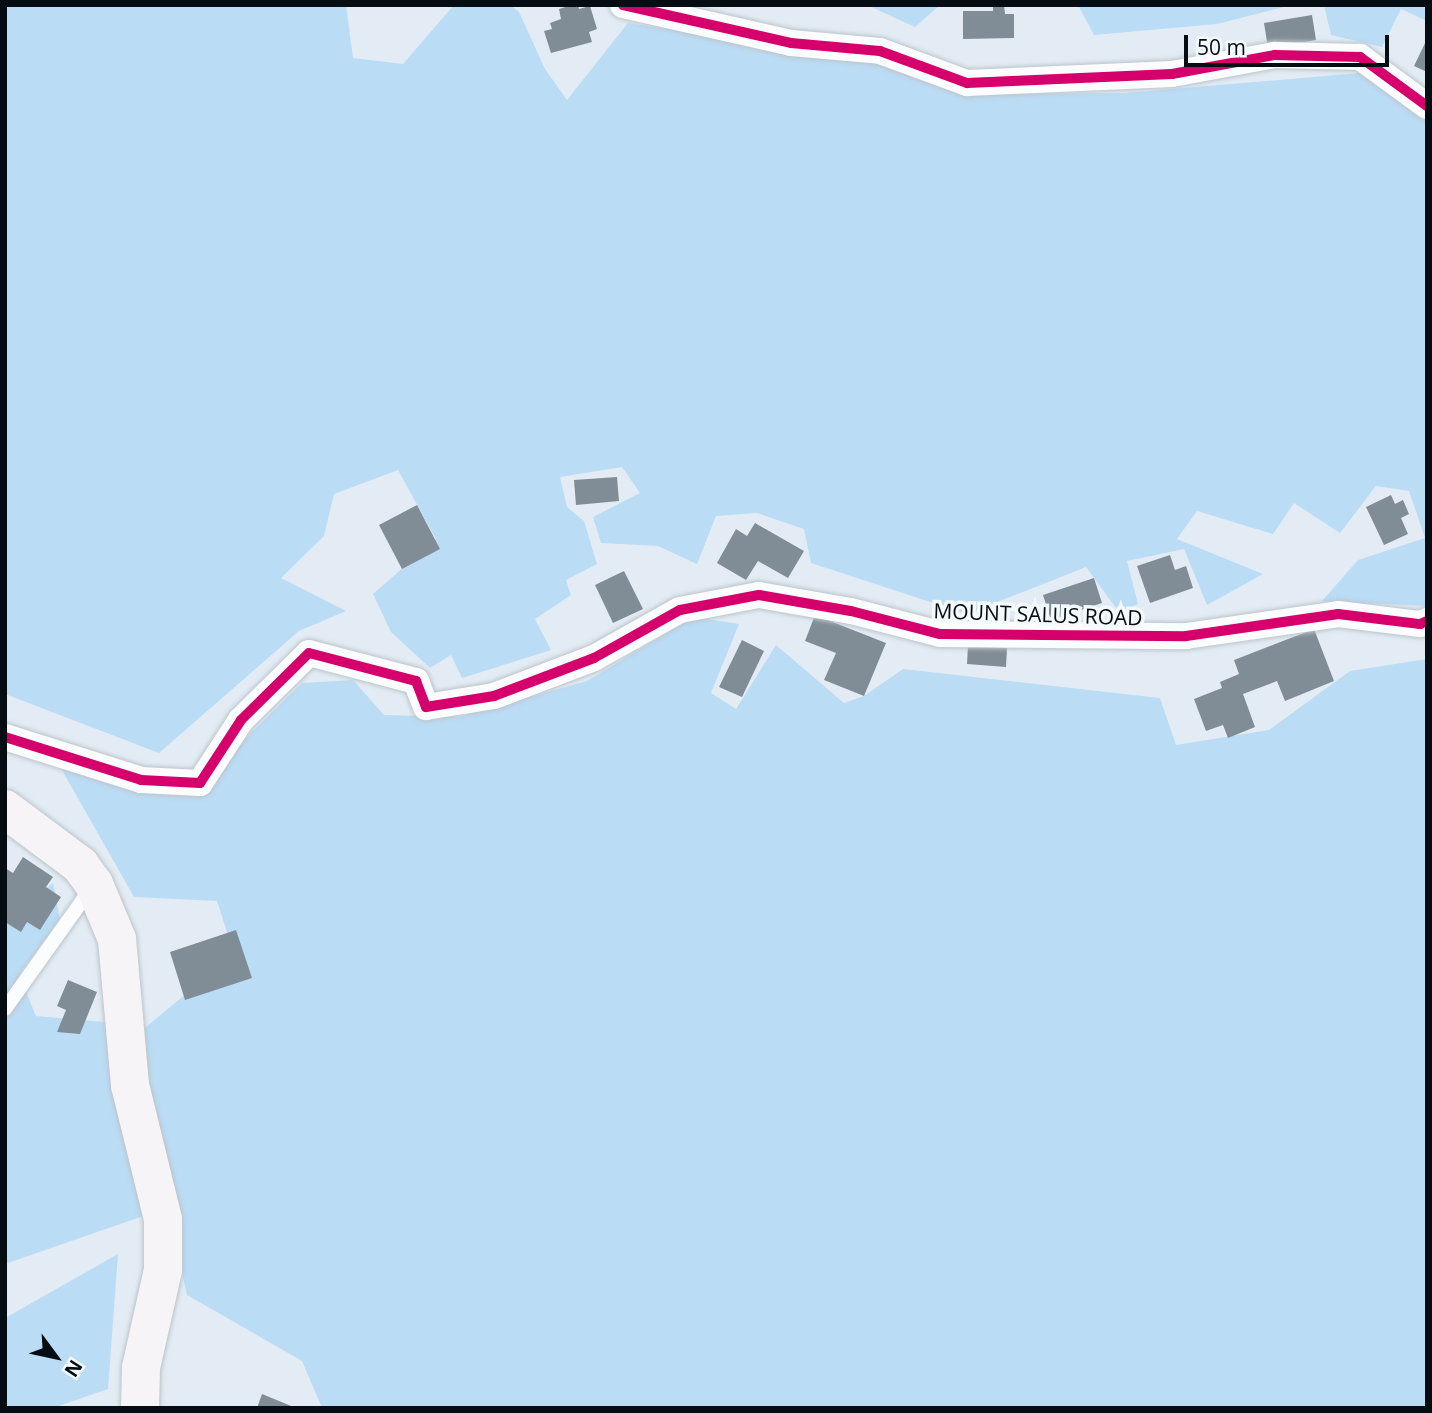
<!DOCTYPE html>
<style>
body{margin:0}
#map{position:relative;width:1432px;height:1413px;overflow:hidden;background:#e3ecf4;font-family:"Open Sans",sans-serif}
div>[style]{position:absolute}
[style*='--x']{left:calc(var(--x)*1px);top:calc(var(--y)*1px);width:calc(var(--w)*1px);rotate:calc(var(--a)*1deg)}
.green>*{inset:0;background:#bbdcf5}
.building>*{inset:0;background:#818d96}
.roads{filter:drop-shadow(0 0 2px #bcc4cb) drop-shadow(0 0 2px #bcc4cb)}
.lane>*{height:14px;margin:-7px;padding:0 7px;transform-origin:7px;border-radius:7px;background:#fbfcfd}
.street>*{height:26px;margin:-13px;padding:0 13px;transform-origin:13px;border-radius:13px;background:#fbfcfd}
.secondary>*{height:38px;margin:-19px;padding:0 19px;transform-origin:19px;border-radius:19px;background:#f7f4f7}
.cycleway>*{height:10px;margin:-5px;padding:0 5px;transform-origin:5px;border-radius:5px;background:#d6006c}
span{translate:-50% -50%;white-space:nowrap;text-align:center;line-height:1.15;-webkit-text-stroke:7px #f4f9fc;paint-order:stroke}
.street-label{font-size:21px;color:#060d12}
.frame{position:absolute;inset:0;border:7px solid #060d12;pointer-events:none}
.north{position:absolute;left:21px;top:1322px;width:70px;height:70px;-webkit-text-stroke:5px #f4f9fc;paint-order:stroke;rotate:123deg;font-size:19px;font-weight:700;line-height:28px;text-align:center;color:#060d12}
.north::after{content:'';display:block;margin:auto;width:24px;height:32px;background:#060d12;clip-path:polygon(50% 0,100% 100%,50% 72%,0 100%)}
.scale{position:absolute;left:1184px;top:35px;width:205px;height:32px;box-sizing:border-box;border:4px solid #060d12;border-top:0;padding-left:9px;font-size:21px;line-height:24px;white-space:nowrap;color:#060d12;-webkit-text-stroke:5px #f4f9fc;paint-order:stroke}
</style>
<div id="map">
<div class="green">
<i style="clip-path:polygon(5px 5px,346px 5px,353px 58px,403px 64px,454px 5px,510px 5px,519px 12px,545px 69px,567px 100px,628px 23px,885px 63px,966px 94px,1125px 93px,1360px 73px,1427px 120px,1427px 606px,1322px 601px,1358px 560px,1425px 538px,1409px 491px,1376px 486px,1340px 533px,1294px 503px,1273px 534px,1197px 511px,1177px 539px,1263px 574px,1207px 605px,1184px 549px,1127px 561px,1138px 604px,1119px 612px,1086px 567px,967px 614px,811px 563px,804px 529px,757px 513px,716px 516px,697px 564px,658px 546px,601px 543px,593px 517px,640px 493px,622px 467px,560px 477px,567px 507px,584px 521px,597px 564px,566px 580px,571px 595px,535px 619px,551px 650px,462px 678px,451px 655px,430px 668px,391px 632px,373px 594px,436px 539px,398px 470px,334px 494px,324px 536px,281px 578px,346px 611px,299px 631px,159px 753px,5px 694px)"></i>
<i style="clip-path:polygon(867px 5px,940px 5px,915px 27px)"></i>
<i style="clip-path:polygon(1078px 5px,1291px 5px,1217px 24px,1094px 35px)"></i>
<i style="clip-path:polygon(1324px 5px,1427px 5px,1427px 21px,1401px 9px,1382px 47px,1331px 35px)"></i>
<i style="clip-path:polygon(694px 617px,739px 624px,711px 693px,736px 709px,776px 645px,844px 703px,864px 696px,903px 669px,1160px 698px,1176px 745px,1269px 730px,1350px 671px,1427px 659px,1427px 1408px,322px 1408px,302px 1361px,187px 1295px,136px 1063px,140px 1032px,234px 954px,217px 901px,134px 897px,58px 763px,200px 783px,302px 683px,353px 680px,384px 715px,459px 717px,587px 681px)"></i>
<i style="clip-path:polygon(53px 883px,60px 919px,19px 975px,36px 1016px,115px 1023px,152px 1213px,5px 1264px,5px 919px)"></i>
<i style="clip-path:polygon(118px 1254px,108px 1389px,53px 1408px,5px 1408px,5px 1318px)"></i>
</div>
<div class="building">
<i style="clip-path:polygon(572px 5px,578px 5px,579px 9px,590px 6px,597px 29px,589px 32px,592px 42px,551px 53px,544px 31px,552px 29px,550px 23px,561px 19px,559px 9px)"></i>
<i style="clip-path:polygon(993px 5px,1004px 5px,1005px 14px,1014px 14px,1014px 38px,963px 39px,963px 11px,993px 11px)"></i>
<i style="clip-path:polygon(1312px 15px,1316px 40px,1268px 48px,1264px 23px)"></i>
<i style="clip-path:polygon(1427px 39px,1427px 72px,1414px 66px)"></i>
<i style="clip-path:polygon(617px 477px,619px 501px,576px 505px,574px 480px)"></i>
<i style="clip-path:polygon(1391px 495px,1395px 504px,1403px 500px,1409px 514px,1401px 518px,1408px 534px,1384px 545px,1366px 507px)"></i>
<i style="clip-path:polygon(417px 505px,440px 549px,402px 569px,379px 525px)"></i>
<i style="clip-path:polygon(755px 523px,804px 551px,788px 578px,758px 561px,746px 580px,717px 563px,736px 529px,747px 536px)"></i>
<i style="clip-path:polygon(1170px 555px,1175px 570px,1186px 566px,1193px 588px,1150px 603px,1137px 566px)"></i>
<i style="clip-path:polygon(624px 571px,643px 609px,613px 623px,595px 585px)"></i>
<i style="clip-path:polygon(1094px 578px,1102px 603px,1051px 620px,1043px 595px)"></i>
<i style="clip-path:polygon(815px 615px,886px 643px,864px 696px,824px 680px,836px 653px,805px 641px)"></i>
<i style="clip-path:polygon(1314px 629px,1334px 681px,1285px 701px,1277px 681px,1243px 694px,1255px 727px,1228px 738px,1223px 725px,1206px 731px,1194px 699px,1222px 688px,1220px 682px,1239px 674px,1234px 660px)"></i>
<i style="clip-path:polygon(742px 640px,764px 651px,742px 697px,719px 687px)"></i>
<i style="clip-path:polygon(968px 645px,1007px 648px,1006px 667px,967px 664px)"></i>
<i style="clip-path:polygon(23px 857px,53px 877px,46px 887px,61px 897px,40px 930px,27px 922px,21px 932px,5px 922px,5px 868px,13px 873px)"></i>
<i style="clip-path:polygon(236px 930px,252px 978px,185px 1000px,170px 952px)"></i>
<i style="clip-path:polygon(68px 980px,97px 992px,80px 1034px,57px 1032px,66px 1010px,57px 1006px)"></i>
<i style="clip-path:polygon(262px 1394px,296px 1408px,257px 1408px)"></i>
</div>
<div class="roads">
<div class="lane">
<i style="--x:5;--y:1009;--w:150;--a:-54.5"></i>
</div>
<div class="street">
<i style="--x:623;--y:5;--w:172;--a:12.7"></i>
<i style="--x:791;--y:43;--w:89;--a:5.1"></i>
<i style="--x:880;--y:51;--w:93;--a:20.2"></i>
<i style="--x:967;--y:83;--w:205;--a:-2.5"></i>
<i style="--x:1172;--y:74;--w:105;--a:-10.5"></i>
<i style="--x:1275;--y:55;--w:85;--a:1.3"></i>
<i style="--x:1360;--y:57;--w:83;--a:36.2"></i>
<i style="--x:5;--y:737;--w:143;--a:17.5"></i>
<i style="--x:141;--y:780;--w:59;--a:2.9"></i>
<i style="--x:200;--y:783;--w:75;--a:-56.9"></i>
<i style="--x:241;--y:720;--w:95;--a:-44.6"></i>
<i style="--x:309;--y:653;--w:111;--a:14.7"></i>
<i style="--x:416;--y:681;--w:28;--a:69"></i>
<i style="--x:426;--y:707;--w:69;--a:-9.2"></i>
<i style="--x:494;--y:696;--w:107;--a:-20.8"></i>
<i style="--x:594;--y:658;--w:98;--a:-29.2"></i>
<i style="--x:680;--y:610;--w:80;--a:-10.8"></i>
<i style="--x:759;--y:595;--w:93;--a:9.9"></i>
<i style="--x:851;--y:611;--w:92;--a:14.5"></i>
<i style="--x:940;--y:634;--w:246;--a:0.5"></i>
<i style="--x:1186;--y:636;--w:154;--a:-8.2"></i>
<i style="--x:1338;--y:614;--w:83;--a:7"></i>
<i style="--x:1420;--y:624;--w:8;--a:-23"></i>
</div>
<div class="secondary">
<i style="--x:5;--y:809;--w:94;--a:36.7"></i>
<i style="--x:80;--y:865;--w:24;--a:54"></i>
<i style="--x:94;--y:884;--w:60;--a:67.3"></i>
<i style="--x:117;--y:939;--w:147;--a:84.9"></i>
<i style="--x:130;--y:1085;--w:138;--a:76.2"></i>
<i style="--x:163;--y:1219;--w:51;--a:90"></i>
<i style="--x:163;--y:1270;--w:100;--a:102.7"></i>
<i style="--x:141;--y:1368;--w:40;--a:91.4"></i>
</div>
</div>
<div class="cycleway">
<i style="--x:623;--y:5;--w:172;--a:12.7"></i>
<i style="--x:791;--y:43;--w:89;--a:5.1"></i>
<i style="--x:880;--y:51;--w:93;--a:20.2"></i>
<i style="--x:967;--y:83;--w:205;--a:-2.5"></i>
<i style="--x:1172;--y:74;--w:105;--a:-10.5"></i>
<i style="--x:1275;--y:55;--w:85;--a:1.3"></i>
<i style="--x:1360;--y:57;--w:83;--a:36.2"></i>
<i style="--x:5;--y:737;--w:143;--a:17.5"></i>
<i style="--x:141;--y:780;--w:59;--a:2.9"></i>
<i style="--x:200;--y:783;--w:75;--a:-56.9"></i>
<i style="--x:241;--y:720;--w:95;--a:-44.6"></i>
<i style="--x:309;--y:653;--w:111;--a:14.7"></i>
<i style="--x:416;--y:681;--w:28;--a:69"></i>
<i style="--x:426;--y:707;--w:69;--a:-9.2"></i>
<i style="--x:494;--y:696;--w:107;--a:-20.8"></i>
<i style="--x:594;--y:658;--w:98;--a:-29.2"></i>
<i style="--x:680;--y:610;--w:80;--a:-10.8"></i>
<i style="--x:759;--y:595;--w:93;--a:9.9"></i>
<i style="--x:851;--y:611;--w:92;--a:14.5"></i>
<i style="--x:940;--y:634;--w:246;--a:0.5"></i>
<i style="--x:1186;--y:636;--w:154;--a:-8.2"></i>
<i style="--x:1338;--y:614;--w:83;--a:7"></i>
<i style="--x:1420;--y:624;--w:8;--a:-23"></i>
</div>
<div class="street-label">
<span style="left:1038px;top:614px;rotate:2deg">MOUNT SALUS ROAD</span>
</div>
<div class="frame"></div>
<div class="north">N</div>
<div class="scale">50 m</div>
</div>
